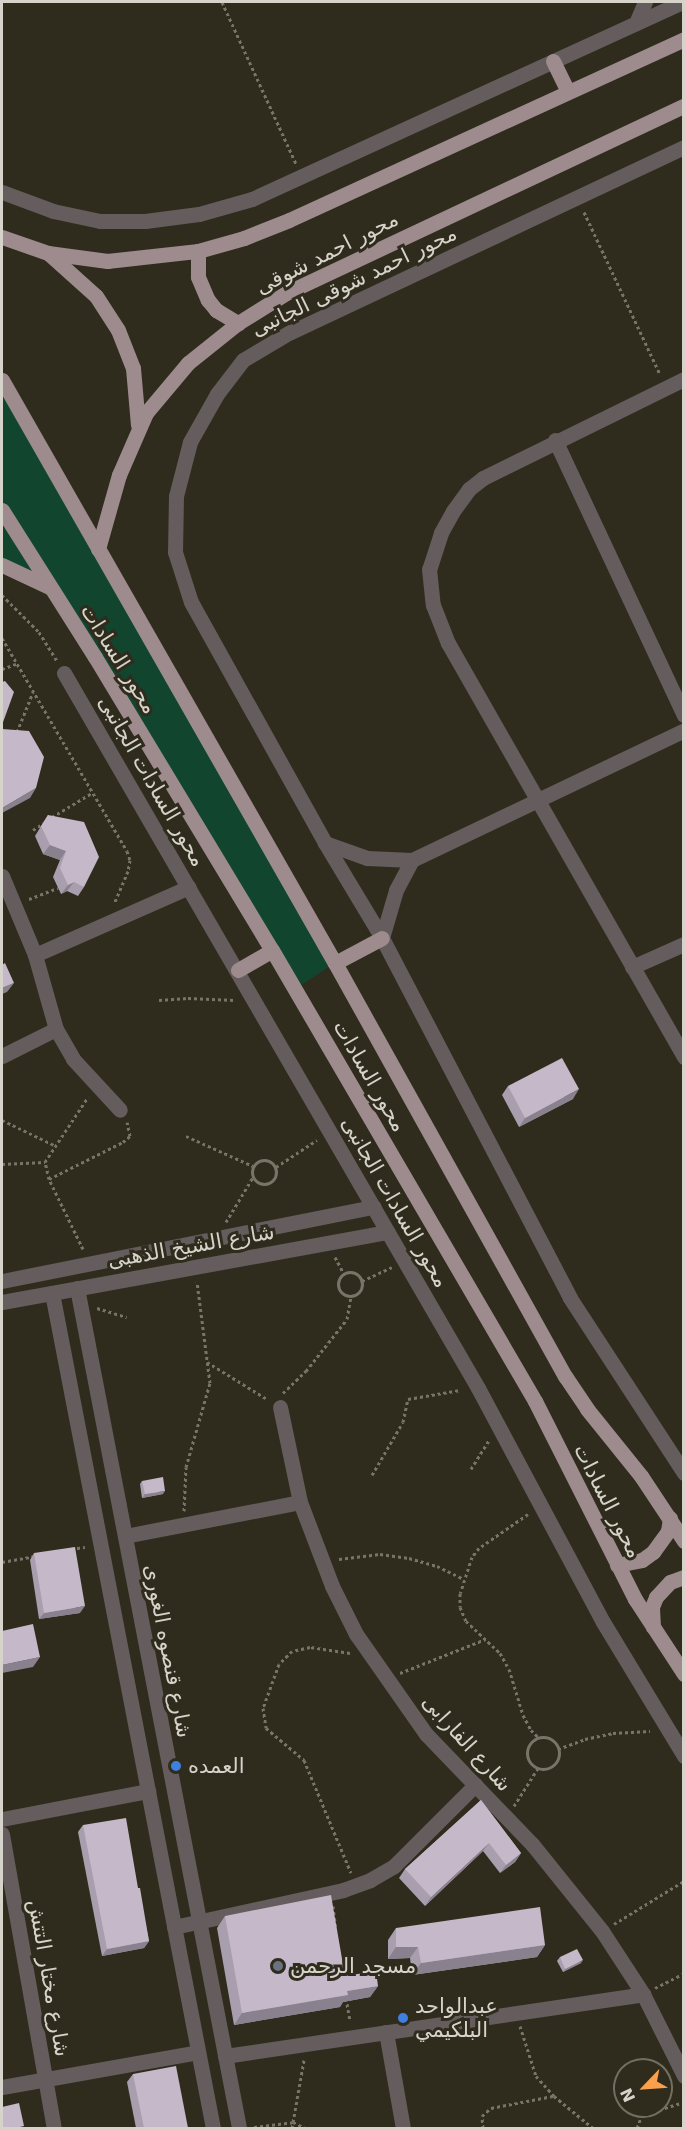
<!DOCTYPE html>
<meta charset="utf-8">
<style>
body{margin:0}
#map{position:relative;width:685px;height:2130px;overflow:hidden;background:#2f2c1d;font-family:"DejaVu Sans","Noto Naskh Arabic",sans-serif}
div>[style]{position:absolute}
[style*='--x']{left:calc(var(--x)*1px);top:calc(var(--y)*1px);width:calc(var(--w)*1px);rotate:calc(var(--a)*1deg)}
.green>*{inset:0;background:#12452e}
.path>*{height:3px;margin-top:-1.5px;transform-origin:0;background:repeating-linear-gradient(90deg,#777468 0 3px,transparent 0 6px)}
.path>.ring{margin:-1.5px;padding:0;box-sizing:content-box;background:none;border:3px solid #777468;border-radius:50%}
.minor>*{height:15px;margin:-7.5px;padding:0 7.5px;transform-origin:7.5px;border-radius:7.5px;background:#655c5d}
.major>*{height:15px;margin:-7.5px;padding:0 7.5px;transform-origin:7.5px;border-radius:7.5px;background:#9d8b8d}
.wall>*{inset:0;background:#a99ead}
.shaded-wall>*{inset:0;background:#89818d}
.building>*{inset:0;background:#c4b8c9}
.dots>*{width:16px;height:16px;translate:-50% -50%;box-sizing:border-box;border:3px solid #2f2c1d;border-radius:50%}
span{translate:-50% -50%;white-space:nowrap;text-align:center;line-height:1.15;-webkit-text-stroke:6px #2f2c1d;paint-order:stroke}
.street-label{font-size:21px;color:#d6d4ca}
.poi-label{font-size:21px;color:#d6d4ca}
.left{translate:0 -50%;text-align:left}
.frame{position:absolute;inset:0;border:3px solid #d6d4ca;pointer-events:none}
.north{position:absolute;left:613px;top:2058px;width:60px;height:60px;box-sizing:border-box;background:#2f2c1d;border:2px solid #726f62;border-radius:50%;rotate:245deg;font-size:16px;font-weight:700;line-height:24px;text-align:center;color:#d6d4ca}
.north::after{content:'';display:block;margin:auto;width:21px;height:27px;background:#f9a04c;clip-path:polygon(50% 0,100% 100%,50% 72%,0 100%)}
</style>
<div id="map">
<div class="green">
<i style="clip-path:polygon(2px 381px,335px 963px,295px 989px,49px 587px,2px 565px)"></i>
</div>
<div class="path">
<i style="--x:222;--y:2;--w:178;--a:65.4"></i>
<i style="--x:584;--y:212;--w:179;--a:64.9"></i>
<i style="--x:2;--y:595;--w:52;--a:45"></i>
<i style="--x:39;--y:632;--w:34;--a:58"></i>
<i style="--x:2;--y:638;--w:247;--a:59.6"></i>
<i style="--x:127;--y:851;--w:9;--a:72"></i>
<i style="--x:130;--y:860;--w:11;--a:100"></i>
<i style="--x:128;--y:871;--w:34;--a:113"></i>
<i style="--x:2;--y:669;--w:15;--a:-20"></i>
<i style="--x:17;--y:732;--w:43;--a:-68.2"></i>
<i style="--x:52;--y:817;--w:47;--a:-31"></i>
<i style="--x:33;--y:830;--w:13;--a:-32"></i>
<i style="--x:29;--y:899;--w:31;--a:-21"></i>
<i style="--x:159;--y:1000;--w:29;--a:-4"></i>
<i style="--x:188;--y:998;--w:47;--a:2.4"></i>
<i style="--x:2;--y:1120;--w:60;--a:25.7"></i>
<i style="--x:186;--y:1136;--w:73;--a:24.1"></i>
<i class="ring" style="left:252px;top:1160px;width:21px;height:21px"></i>
<i style="--x:2;--y:1164;--w:43;--a:-2.7"></i>
<i style="--x:276;--y:1167;--w:49;--a:-33.4"></i>
<i style="--x:49;--y:1179;--w:83;--a:-26.6"></i>
<i style="--x:123;--y:1142;--w:9;--a:-41"></i>
<i style="--x:130;--y:1136;--w:14;--a:-102"></i>
<i style="--x:226;--y:1222;--w:52;--a:-59"></i>
<i style="--x:83;--y:1249;--w:78;--a:-115.9"></i>
<i style="--x:49;--y:1179;--w:17;--a:-103"></i>
<i style="--x:45;--y:1162;--w:78;--a:-56.5"></i>
<i style="--x:335;--y:1257;--w:19;--a:62"></i>
<i class="ring" style="left:338px;top:1272px;width:21px;height:21px"></i>
<i style="--x:362;--y:1281;--w:33;--a:-25"></i>
<i style="--x:97;--y:1308;--w:31;--a:17"></i>
<i style="--x:207;--y:1362;--w:70;--a:31.7"></i>
<i style="--x:283;--y:1393;--w:32;--a:-44"></i>
<i style="--x:306;--y:1371;--w:66;--a:-51.7"></i>
<i style="--x:347;--y:1319;--w:22;--a:-80"></i>
<i style="--x:471;--y:1469;--w:34;--a:-58"></i>
<i style="--x:372;--y:1475;--w:61;--a:-59.7"></i>
<i style="--x:403;--y:1422;--w:24;--a:-78"></i>
<i style="--x:408;--y:1399;--w:53;--a:-9.8"></i>
<i style="--x:184;--y:1511;--w:44;--a:-87.4"></i>
<i style="--x:186;--y:1467;--w:87;--a:-74.1"></i>
<i style="--x:210;--y:1383;--w:102;--a:-97.3"></i>
<i style="--x:528;--y:1514;--w:60;--a:145.2"></i>
<i style="--x:479;--y:1548;--w:11;--a:128"></i>
<i style="--x:472;--y:1557;--w:38;--a:108"></i>
<i style="--x:460;--y:1593;--w:14;--a:90"></i>
<i style="--x:460;--y:1607;--w:15;--a:67"></i>
<i style="--x:466;--y:1621;--w:47;--a:43.3"></i>
<i style="--x:500;--y:1653;--w:18;--a:61"></i>
<i style="--x:509;--y:1669;--w:48;--a:73.1"></i>
<i style="--x:523;--y:1715;--w:17;--a:62"></i>
<i style="--x:531;--y:1730;--w:11;--a:45"></i>
<i style="--x:71;--y:1549;--w:14;--a:-8"></i>
<i style="--x:339;--y:1559;--w:41;--a:-7"></i>
<i style="--x:380;--y:1554;--w:29;--a:8"></i>
<i style="--x:409;--y:1558;--w:29;--a:16"></i>
<i style="--x:437;--y:1566;--w:30;--a:26"></i>
<i style="--x:2;--y:1562;--w:34;--a:-10"></i>
<i style="--x:350;--y:1653;--w:40;--a:-171.5"></i>
<i style="--x:310;--y:1647;--w:18;--a:167"></i>
<i style="--x:292;--y:1651;--w:18;--a:135"></i>
<i style="--x:279;--y:1664;--w:47;--a:110"></i>
<i style="--x:263;--y:1708;--w:20;--a:81"></i>
<i style="--x:266;--y:1728;--w:50;--a:40.1"></i>
<i style="--x:304;--y:1760;--w:122;--a:67.4"></i>
<i style="--x:400;--y:1673;--w:92;--a:-21.6"></i>
<i class="ring" style="left:527px;top:1737px;width:29px;height:29px"></i>
<i style="--x:558;--y:1749;--w:29;--a:-20"></i>
<i style="--x:585;--y:1739;--w:29;--a:-12"></i>
<i style="--x:613;--y:1733;--w:37;--a:-3"></i>
<i style="--x:514;--y:1806;--w:45;--a:-57.7"></i>
<i style="--x:333;--y:1906;--w:23;--a:83"></i>
<i style="--x:614;--y:1924;--w:82;--a:-31.6"></i>
<i style="--x:655;--y:1988;--w:33;--a:-27"></i>
<i style="--x:346;--y:1998;--w:23;--a:80"></i>
<i style="--x:520;--y:2026;--w:52;--a:72.3"></i>
<i style="--x:536;--y:2076;--w:27;--a:48"></i>
<i style="--x:554;--y:2096;--w:50;--a:39.4"></i>
<i style="--x:254;--y:2127;--w:39;--a:-7"></i>
<i style="--x:293;--y:2122;--w:13;--a:27"></i>
<i style="--x:292;--y:2128;--w:69;--a:-80"></i>
<i style="--x:483;--y:2128;--w:12;--a:-95"></i>
<i style="--x:482;--y:2116;--w:12;--a:-42"></i>
<i style="--x:491;--y:2108;--w:63;--a:-11"></i>
<i style="--x:637;--y:2128;--w:14;--a:-69"></i>
<i style="--x:642;--y:2115;--w:44;--a:-17.2"></i>
</div>
<div class="minor">
<i style="--x:636;--y:23;--w:23;--a:-67"></i>
<i style="--x:684;--y:147;--w:435;--a:154.8"></i>
<i style="--x:290;--y:332;--w:55;--a:149.2"></i>
<i style="--x:243;--y:360;--w:43;--a:127.4"></i>
<i style="--x:217;--y:394;--w:55;--a:119.4"></i>
<i style="--x:190;--y:442;--w:56;--a:104.5"></i>
<i style="--x:176;--y:496;--w:56;--a:91"></i>
<i style="--x:175;--y:552;--w:52;--a:72.3"></i>
<i style="--x:191;--y:602;--w:276;--a:60.9"></i>
<i style="--x:325;--y:843;--w:111;--a:59"></i>
<i style="--x:382;--y:938;--w:406;--a:62.4"></i>
<i style="--x:570;--y:1298;--w:209;--a:56.9"></i>
<i style="--x:2;--y:192;--w:54;--a:20.4"></i>
<i style="--x:53;--y:211;--w:48;--a:12"></i>
<i style="--x:100;--y:221;--w:45;--a:0"></i>
<i style="--x:145;--y:221;--w:54;--a:-7.4"></i>
<i style="--x:199;--y:214;--w:55;--a:-15.8"></i>
<i style="--x:252;--y:199;--w:473;--a:-24.6"></i>
<i style="--x:684;--y:379;--w:224;--a:153.8"></i>
<i style="--x:483;--y:478;--w:18;--a:142"></i>
<i style="--x:469;--y:489;--w:27;--a:126"></i>
<i style="--x:453;--y:511;--w:25;--a:119"></i>
<i style="--x:441;--y:533;--w:38;--a:108"></i>
<i style="--x:429;--y:569;--w:36;--a:84"></i>
<i style="--x:433;--y:605;--w:41;--a:68.5"></i>
<i style="--x:448;--y:643;--w:477;--a:60.3"></i>
<i style="--x:555;--y:440;--w:304;--a:64.9"></i>
<i style="--x:64;--y:673;--w:826;--a:59.93"></i>
<i style="--x:478;--y:1388;--w:265;--a:61.9"></i>
<i style="--x:603;--y:1622;--w:157;--a:58.8"></i>
<i style="--x:325;--y:843;--w:45;--a:19.7"></i>
<i style="--x:367;--y:858;--w:45;--a:2.5"></i>
<i style="--x:412;--y:860;--w:301;--a:-25.5"></i>
<i style="--x:2;--y:876;--w:86;--a:67.3"></i>
<i style="--x:35;--y:955;--w:77;--a:74.2"></i>
<i style="--x:56;--y:1029;--w:34;--a:60"></i>
<i style="--x:73;--y:1059;--w:69;--a:47.3"></i>
<i style="--x:382;--y:938;--w:50;--a:-73.7"></i>
<i style="--x:396;--y:890;--w:34;--a:-62"></i>
<i style="--x:35;--y:955;--w:168;--a:-23.8"></i>
<i style="--x:632;--y:967;--w:57;--a:-23.9"></i>
<i style="--x:2;--y:1056;--w:60;--a:-26.6"></i>
<i style="--x:2;--y:1281;--w:379;--a:-11.3"></i>
<i style="--x:77;--y:1288;--w:855;--a:79.08"></i>
<i style="--x:52;--y:1293;--w:850;--a:79.09"></i>
<i style="--x:2;--y:1302;--w:392;--a:-10.3"></i>
<i style="--x:280;--y:1407;--w:97;--a:78.1"></i>
<i style="--x:300;--y:1502;--w:90;--a:69.1"></i>
<i style="--x:332;--y:1586;--w:54;--a:63.4"></i>
<i style="--x:356;--y:1634;--w:122;--a:55"></i>
<i style="--x:426;--y:1734;--w:153;--a:46.1"></i>
<i style="--x:532;--y:1844;--w:112;--a:51.2"></i>
<i style="--x:602;--y:1931;--w:75;--a:56.9"></i>
<i style="--x:643;--y:1994;--w:92;--a:63.4"></i>
<i style="--x:125;--y:1536;--w:178;--a:-11"></i>
<i style="--x:2;--y:1819;--w:149;--a:-10.9"></i>
<i style="--x:2;--y:1834;--w:299;--a:80"></i>
<i style="--x:174;--y:1927;--w:173;--a:-12.3"></i>
<i style="--x:343;--y:1890;--w:29;--a:-20"></i>
<i style="--x:370;--y:1880;--w:28;--a:-30"></i>
<i style="--x:394;--y:1866;--w:115;--a:-45"></i>
<i style="--x:386;--y:2032;--w:97;--a:80"></i>
<i style="--x:225;--y:2056;--w:423;--a:-8.4"></i>
<i style="--x:2;--y:2087;--w:199;--a:-10.1"></i>
</div>
<div class="major">
<i style="--x:553;--y:61;--w:34;--a:64"></i>
<i style="--x:2;--y:237;--w:49;--a:19.2"></i>
<i style="--x:48;--y:253;--w:60;--a:7.7"></i>
<i style="--x:107;--y:261;--w:92;--a:-6.3"></i>
<i style="--x:198;--y:251;--w:48;--a:-15.8"></i>
<i style="--x:244;--y:238;--w:48;--a:-21.8"></i>
<i style="--x:289;--y:220;--w:434;--a:-24.6"></i>
<i style="--x:198;--y:251;--w:26;--a:90"></i>
<i style="--x:198;--y:277;--w:25;--a:67"></i>
<i style="--x:208;--y:300;--w:13;--a:51"></i>
<i style="--x:216;--y:310;--w:26;--a:31"></i>
<i style="--x:48;--y:253;--w:64;--a:41.9"></i>
<i style="--x:96;--y:296;--w:40;--a:57.1"></i>
<i style="--x:118;--y:330;--w:41;--a:68.5"></i>
<i style="--x:133;--y:368;--w:57;--a:85"></i>
<i style="--x:2;--y:380;--w:671;--a:60.27"></i>
<i style="--x:335;--y:963;--w:473;--a:60.9"></i>
<i style="--x:565;--y:1376;--w:40;--a:56"></i>
<i style="--x:587;--y:1409;--w:86;--a:51.1"></i>
<i style="--x:641;--y:1476;--w:78;--a:56.5"></i>
<i style="--x:2;--y:510;--w:174;--a:57.7"></i>
<i style="--x:95;--y:657;--w:342;--a:58.9"></i>
<i style="--x:272;--y:950;--w:522;--a:59.75"></i>
<i style="--x:535;--y:1401;--w:222;--a:63.2"></i>
<i style="--x:635;--y:1599;--w:90;--a:56.8"></i>
<i style="--x:98;--y:549;--w:77;--a:-74.2"></i>
<i style="--x:119;--y:475;--w:68;--a:-66.5"></i>
<i style="--x:146;--y:413;--w:65;--a:-50"></i>
<i style="--x:188;--y:363;--w:64;--a:-38.7"></i>
<i style="--x:238;--y:323;--w:57;--a:-32"></i>
<i style="--x:286;--y:293;--w:440;--a:-25.2"></i>
<i style="--x:2;--y:565;--w:52;--a:25.1"></i>
<i style="--x:335;--y:963;--w:53;--a:-28"></i>
<i style="--x:238;--y:970;--w:39;--a:-30"></i>
<i style="--x:617;--y:1565;--w:25;--a:-11"></i>
<i style="--x:642;--y:1560;--w:14;--a:-36"></i>
<i style="--x:653;--y:1552;--w:26;--a:-54"></i>
<i style="--x:668;--y:1531;--w:13;--a:-81"></i>
<i style="--x:653;--y:1627;--w:20;--a:-93"></i>
<i style="--x:652;--y:1607;--w:11;--a:-68"></i>
<i style="--x:656;--y:1597;--w:21;--a:-47"></i>
<i style="--x:670;--y:1582;--w:15;--a:-20"></i>
</div>
<div class="wall">
<i style="clip-path:polygon(48px 815px,84px 887px,78px 896px,67px 891px,61px 894px,53px 877px,60px 860px,43px 854px,35px 836px)"></i>
<i style="clip-path:polygon(508px 1086px,573px 1099px,519px 1127px,502px 1095px)"></i>
<i style="clip-path:polygon(142px 1481px,163px 1494px,142px 1498px,140px 1484px)"></i>
<i style="clip-path:polygon(34px 1553px,80px 1613px,39px 1619px,30px 1560px)"></i>
<i style="clip-path:polygon(481px 1800px,521px 1853px,515px 1862px,500px 1873px,483px 1851px,425px 1906px,399px 1878px,405px 1869px)"></i>
<i style="clip-path:polygon(83px 1825px,138px 1888px,149px 1941px,144px 1948px,102px 1956px,78px 1832px)"></i>
<i style="clip-path:polygon(225px 1916px,345px 1976px,378px 1986px,370px 1997px,343px 2002px,340px 2007px,234px 2025px,217px 1928px)"></i>
<i style="clip-path:polygon(396px 1928px,545px 1945px,537px 1957px,412px 1975px,410px 1958px,388px 1959px,388px 1940px)"></i>
<i style="clip-path:polygon(560px 1957px,581px 1963px,563px 1972px,557px 1961px)"></i>
<i style="clip-path:polygon(133px 2074px,188px 2128px,136px 2128px,127px 2082px)"></i>
</div>
<div class="shaded-wall">
<i style="clip-path:polygon(36px 788px,30px 798px,2px 813px,2px 808px)"></i>
<i style="clip-path:polygon(50px 845px,66px 851px,60px 860px,43px 854px)"></i>
<i style="clip-path:polygon(74px 882px,67px 891px,61px 894px,68px 885px)"></i>
<i style="clip-path:polygon(14px 983px,7px 992px,2px 994px,2px 988px)"></i>
<i style="clip-path:polygon(579px 1089px,573px 1099px,519px 1127px,525px 1118px)"></i>
<i style="clip-path:polygon(165px 1491px,163px 1494px,142px 1498px,145px 1494px)"></i>
<i style="clip-path:polygon(85px 1606px,80px 1613px,39px 1619px,44px 1613px)"></i>
<i style="clip-path:polygon(40px 1657px,33px 1667px,2px 1673px,2px 1665px)"></i>
<i style="clip-path:polygon(489px 1843px,483px 1851px,425px 1906px,431px 1897px)"></i>
<i style="clip-path:polygon(521px 1853px,515px 1862px,500px 1873px,506px 1865px)"></i>
<i style="clip-path:polygon(149px 1941px,144px 1948px,102px 1956px,107px 1949px)"></i>
<i style="clip-path:polygon(545px 1945px,537px 1957px,412px 1975px,421px 1963px)"></i>
<i style="clip-path:polygon(396px 1947px,418px 1947px,410px 1958px,388px 1959px)"></i>
<i style="clip-path:polygon(583px 1960px,581px 1963px,563px 1972px,565px 1969px)"></i>
<i style="clip-path:polygon(378px 1986px,370px 1997px,343px 2002px,340px 2007px,234px 2025px,242px 2013px,347px 1991px)"></i>
</div>
<div class="building">
<i style="clip-path:polygon(5px 681px,14px 692px,2px 725px,2px 682px)"></i>
<i style="clip-path:polygon(2px 729px,29px 731px,44px 757px,36px 788px,2px 808px,2px 766px,3px 760px,2px 760px)"></i>
<i style="clip-path:polygon(48px 815px,84px 822px,99px 857px,84px 887px,74px 882px,68px 885px,60px 868px,66px 851px,50px 845px,41px 826px)"></i>
<i style="clip-path:polygon(5px 963px,14px 983px,2px 988px,2px 965px)"></i>
<i style="clip-path:polygon(562px 1058px,579px 1089px,525px 1118px,508px 1086px)"></i>
<i style="clip-path:polygon(163px 1477px,165px 1491px,145px 1494px,142px 1481px)"></i>
<i style="clip-path:polygon(75px 1547px,85px 1606px,44px 1613px,34px 1553px)"></i>
<i style="clip-path:polygon(33px 1624px,40px 1657px,2px 1665px,2px 1631px)"></i>
<i style="clip-path:polygon(481px 1800px,521px 1853px,506px 1865px,489px 1843px,431px 1897px,405px 1869px)"></i>
<i style="clip-path:polygon(126px 1818px,138px 1888px,140px 1888px,149px 1941px,107px 1949px,83px 1825px)"></i>
<i style="clip-path:polygon(331px 1895px,345px 1976px,376px 1971px,378px 1986px,347px 1991px,348px 1995px,242px 2013px,225px 1916px)"></i>
<i style="clip-path:polygon(540px 1907px,545px 1945px,421px 1963px,418px 1947px,396px 1947px,396px 1928px)"></i>
<i style="clip-path:polygon(577px 1949px,583px 1960px,565px 1969px,560px 1957px)"></i>
<i style="clip-path:polygon(176px 2066px,188px 2128px,144px 2128px,133px 2074px)"></i>
<i style="clip-path:polygon(19px 2103px,24px 2126px,16px 2128px,2px 2128px,2px 2107px)"></i>
</div>
<div class="dots">
<i style="left:176px;top:1766px;background:#3f7fe0"></i>
<i style="left:278px;top:1966px;background:#6b7280"></i>
<i style="left:403px;top:2018px;background:#3f7fe0"></i>
</div>
<div class="street-label">
<span style="left:327px;top:253px;rotate:-27deg">محور احمد شوقى</span>
<span style="left:354px;top:281px;rotate:-26deg">محور احمد شوقى الجانبى</span>
<span style="left:119px;top:659px;rotate:58deg">محور السادات</span>
<span style="left:152px;top:781px;rotate:60deg">محور السادات الجانبى</span>
<span style="left:370px;top:1076px;rotate:60deg">محور السادات</span>
<span style="left:395px;top:1202px;rotate:60deg">محور السادات الجانبى</span>
<span style="left:191px;top:1246px;rotate:-10deg">شارع الشيخ الذهبى</span>
<span style="left:608px;top:1501px;rotate:63deg">محور السادات</span>
<span style="left:168px;top:1651px;rotate:79deg">شارع قنصوه الغورى</span>
<span style="left:467px;top:1743px;rotate:48deg">شارع الفارابى</span>
<span style="left:49px;top:1978px;rotate:80deg">شارع مختار التتش</span>
</div>
<div class="poi-label">
<span class="left" style="left:188px;top:1766px">العمده</span>
<span class="left" style="left:290px;top:1966px">مسجد الرحمن</span>
<span class="left" style="left:415px;top:2018px">عبدالواحد<br>البلكيمي</span>
</div>
<div class="frame"></div>
<div class="north">N</div>
</div>
